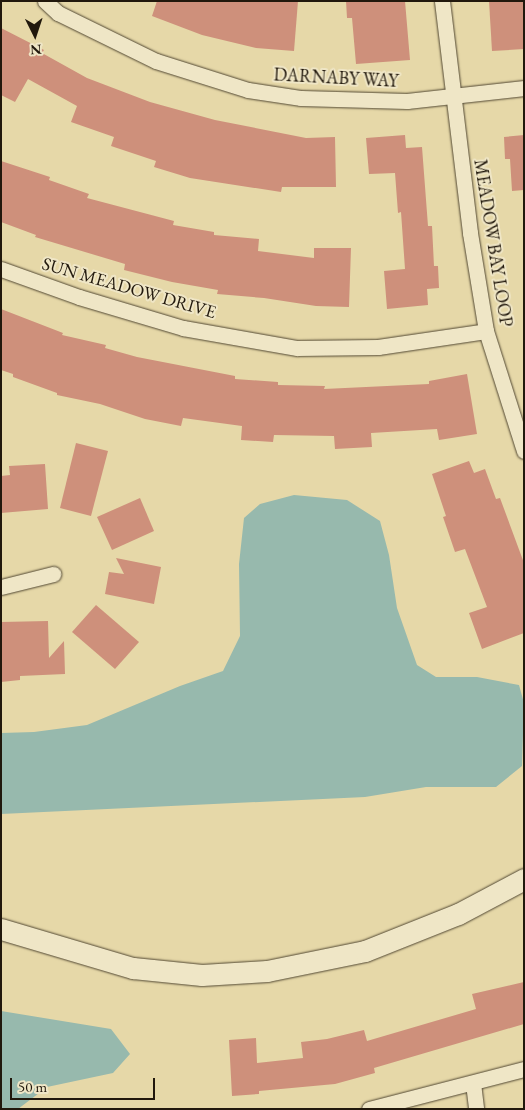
<!DOCTYPE html>
<style>
body{margin:0}
#map{position:relative;width:525px;height:1110px;overflow:hidden;background:#e6d8a8;font-family:"EB Garamond",serif}
div>[style]{position:absolute}
[style*='--x']{left:calc(var(--x)*1px);top:calc(var(--y)*1px);width:calc(var(--w)*1px);rotate:calc(var(--a)*1deg)}
.water>*{inset:0;background:#97b9ad}
.building>*{inset:0;background:#ce907b}
.roads{filter:drop-shadow(0 0 1px #524833) drop-shadow(0 0 1px #524833)}
.street>*{height:15px;margin:-7.5px;padding:0 7.5px;transform-origin:7.5px;border-radius:7.5px;background:#efe6c6}
.secondary>*{height:21px;margin:-10.5px;padding:0 10.5px;transform-origin:10.5px;border-radius:10.5px;background:#efe6c6}
span{translate:-50% -50%;white-space:nowrap;text-align:center;line-height:1.15;-webkit-text-stroke:4px #efe6c6;paint-order:stroke}
.street-label{font-size:18px;color:#21180c}
.frame{position:absolute;inset:0;border:2px solid #21180c;pointer-events:none}
.north{position:absolute;left:10px;top:10px;width:50px;height:50px;-webkit-text-stroke:4px #efe6c6;paint-order:stroke;rotate:176deg;font-size:14px;font-weight:700;line-height:20px;text-align:center;color:#21180c}
.north::after{content:'';display:block;margin:auto;width:18px;height:22px;background:#21180c;clip-path:polygon(50% 0,100% 100%,50% 72%,0 100%)}
.scale{position:absolute;left:10px;top:1078px;width:145px;height:22px;box-sizing:border-box;border:2px solid #21180c;border-top:0;padding-left:6px;font-size:15px;line-height:18px;white-space:nowrap;color:#21180c;-webkit-text-stroke:4px #efe6c6;paint-order:stroke}
</style>
<div id="map">
<div class="water">
<i style="clip-path:polygon(294px 495px,347px 500px,380px 521px,389px 555px,397px 608px,417px 665px,436px 677px,477px 677px,519px 685px,524px 703px,522px 766px,496px 787px,426px 787px,365px 797px,1px 814px,1px 733px,34px 732px,87px 725px,180px 686px,223px 671px,240px 636px,239px 564px,244px 518px,260px 504px)"></i>
<i style="clip-path:polygon(1px 1011px,111px 1029px,130px 1054px,113px 1073px,47px 1087px,18px 1109px,1px 1109px)"></i>
</div>
<div class="building">
<i style="clip-path:polygon(157px 1px,298px 1px,294px 51px,256px 48px,202px 35px,152px 16px)"></i>
<i style="clip-path:polygon(346px 1px,405px 1px,410px 60px,356px 64px,352px 18px,347px 18px)"></i>
<i style="clip-path:polygon(489px 1px,524px 1px,524px 49px,492px 51px)"></i>
<i style="clip-path:polygon(1px 28px,44px 50px,42px 53px,87px 78px,150px 102px,215px 120px,306px 138px,335px 137px,336px 187px,282px 187px,281px 192px,190px 178px,154px 167px,156px 161px,111px 146px,114px 137px,71px 122px,77px 106px,28px 79px,15px 102px,1px 95px)"></i>
<i style="clip-path:polygon(405px 135px,406px 148px,422px 147px,428px 226px,432px 226px,434px 266px,438px 266px,439px 288px,427px 289px,428px 305px,387px 309px,384px 271px,405px 269px,401px 212px,398px 213px,395px 173px,369px 174px,366px 138px)"></i>
<i style="clip-path:polygon(524px 135px,524px 190px,512px 191px,510px 159px,505px 159px,504px 137px)"></i>
<i style="clip-path:polygon(1px 161px,50px 177px,49px 180px,89px 194px,87px 198px,174px 221px,173px 225px,214px 232px,214px 235px,259px 239px,258px 251px,314px 258px,314px 248px,351px 248px,349px 307px,316px 306px,264px 298px,217px 294px,218px 290px,172px 282px,124px 270px,125px 264px,35px 237px,36px 235px,1px 222px)"></i>
<i style="clip-path:polygon(1px 309px,63px 333px,62px 335px,106px 345px,105px 348px,137px 357px,235px 376px,235px 379px,278px 382px,278px 385px,325px 386px,324px 389px,429px 384px,429px 381px,467px 374px,477px 434px,439px 440px,437px 429px,371px 433px,372px 447px,335px 449px,334px 436px,274px 435px,273px 442px,241px 440px,242px 426px,183px 418px,181px 426px,145px 419px,100px 404px,57px 395px,57px 393px,13px 377px,13px 374px,1px 370px)"></i>
<i style="clip-path:polygon(76px 443px,108px 451px,91px 516px,60px 508px)"></i>
<i style="clip-path:polygon(469px 461px,474px 473px,485px 469px,496px 499px,500px 498px,524px 563px,524px 633px,482px 649px,469px 613px,487px 607px,465px 549px,455px 552px,443px 517px,446px 516px,432px 474px)"></i>
<i style="clip-path:polygon(45px 464px,48px 509px,1px 513px,1px 476px,10px 475px,9px 466px)"></i>
<i style="clip-path:polygon(140px 498px,154px 531px,112px 550px,97px 517px)"></i>
<i style="clip-path:polygon(116px 558px,161px 567px,154px 604px,105px 594px,109px 572px,124px 574px)"></i>
<i style="clip-path:polygon(96px 605px,139px 642px,115px 669px,72px 632px)"></i>
<i style="clip-path:polygon(48px 621px,49px 658px,64px 641px,65px 674px,20px 676px,20px 680px,1px 682px,1px 622px)"></i>
<i style="clip-path:polygon(524px 982px,524px 1024px,374px 1068px,375px 1073px,335px 1084px,259px 1091px,259px 1094px,232px 1096px,229px 1040px,256px 1038px,257px 1063px,303px 1058px,301px 1042px,327px 1039px,364px 1030px,367px 1041px,476px 1009px,472px 994px)"></i>
</div>
<div class="roads">
<div class="street">
<i style="--x:45;--y:1;--w:18;--a:43"></i>
<i style="--x:58;--y:13;--w:109;--a:26.1"></i>
<i style="--x:156;--y:61;--w:96;--a:17.5"></i>
<i style="--x:248;--y:90;--w:54;--a:8.6"></i>
<i style="--x:301;--y:98;--w:106;--a:1.6"></i>
<i style="--x:407;--y:101;--w:118;--a:-6.3"></i>
<i style="--x:442;--y:1;--w:234;--a:83.1"></i>
<i style="--x:470;--y:233;--w:99;--a:80.7"></i>
<i style="--x:486;--y:331;--w:126;--a:72.4"></i>
<i style="--x:1;--y:269;--w:83;--a:19.7"></i>
<i style="--x:79;--y:297;--w:109;--a:16.6"></i>
<i style="--x:183;--y:328;--w:116;--a:10"></i>
<i style="--x:297;--y:348;--w:81;--a:-0.7"></i>
<i style="--x:378;--y:347;--w:109;--a:-8.4"></i>
<i style="--x:1;--y:587;--w:54;--a:-14"></i>
<i style="--x:473;--y:1083;--w:26;--a:83"></i>
<i style="--x:369;--y:1109;--w:160;--a:-14.5"></i>
</div>
<div class="secondary">
<i style="--x:1;--y:929;--w:138;--a:16.5"></i>
<i style="--x:133;--y:968;--w:69;--a:5.8"></i>
<i style="--x:202;--y:975;--w:65;--a:-3.5"></i>
<i style="--x:267;--y:971;--w:100;--a:-11.5"></i>
<i style="--x:365;--y:951;--w:100;--a:-21.7"></i>
<i style="--x:458;--y:914;--w:75;--a:-27.9"></i>
</div>
</div>
<div class="street-label">
<span style="left:336px;top:78px;rotate:3deg">DARNABY WAY</span>
<span style="left:493px;top:243px;rotate:81deg">MEADOW BAY LOOP</span>
<span style="left:129px;top:288px;rotate:16deg">SUN MEADOW DRIVE</span>
</div>
<div class="frame"></div>
<div class="north">N</div>
<div class="scale">50 m</div>
</div>
